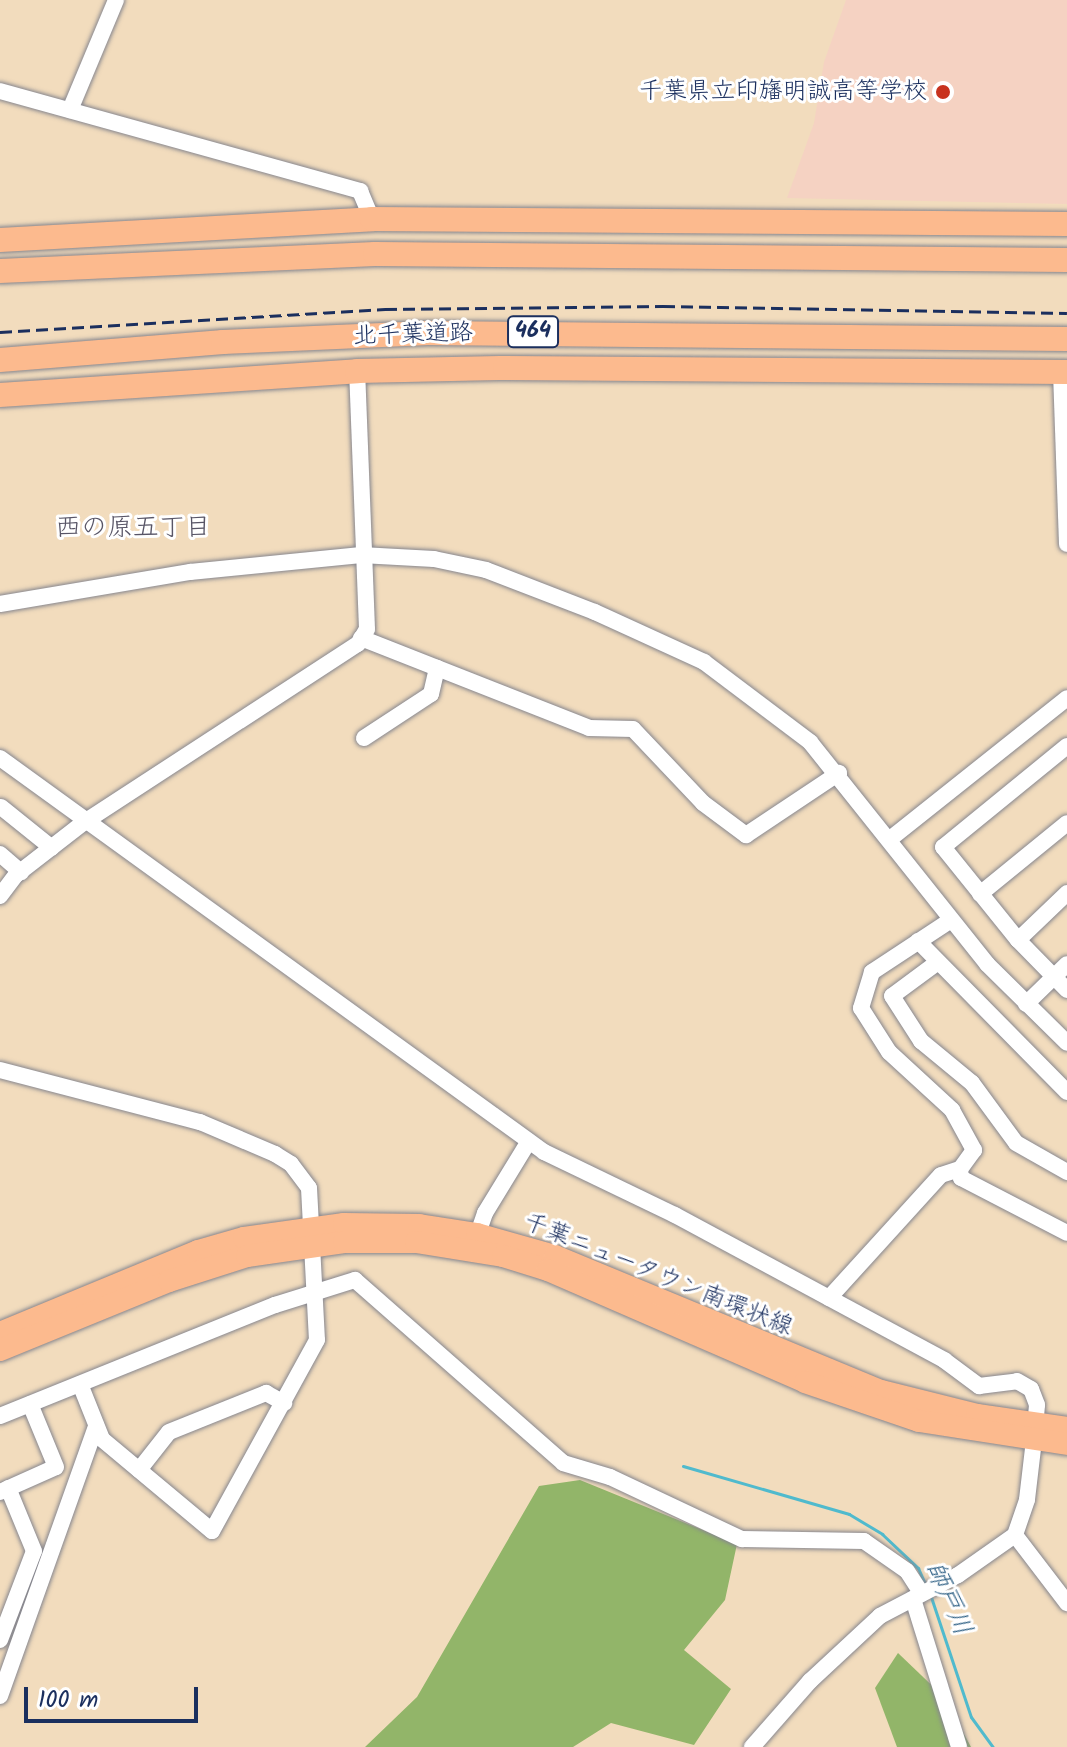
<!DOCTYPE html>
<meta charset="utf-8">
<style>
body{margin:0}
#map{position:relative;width:1067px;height:1747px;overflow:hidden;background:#f2dcbd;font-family:Kalam,"Klee One",sans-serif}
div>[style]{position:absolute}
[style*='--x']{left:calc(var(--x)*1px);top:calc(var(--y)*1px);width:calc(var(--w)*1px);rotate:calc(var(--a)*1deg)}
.built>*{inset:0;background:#f5d2c2}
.forest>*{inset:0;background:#92b569}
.stream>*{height:3px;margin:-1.5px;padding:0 1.5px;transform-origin:1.5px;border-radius:1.5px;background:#50bacd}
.roads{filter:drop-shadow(0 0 2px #86868e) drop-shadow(0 0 2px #86868e)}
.minor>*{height:16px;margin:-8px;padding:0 8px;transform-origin:8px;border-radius:8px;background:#fff}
.major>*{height:22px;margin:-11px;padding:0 11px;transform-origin:11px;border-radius:11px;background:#fcba8e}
.highway>*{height:24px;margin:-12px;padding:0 12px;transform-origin:12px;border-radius:12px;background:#fcba8e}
.rail>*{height:3px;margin-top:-1.5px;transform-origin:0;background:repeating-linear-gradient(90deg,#1b2f5e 0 12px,transparent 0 18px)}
.dots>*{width:22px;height:22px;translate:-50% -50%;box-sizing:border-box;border:4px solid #fff;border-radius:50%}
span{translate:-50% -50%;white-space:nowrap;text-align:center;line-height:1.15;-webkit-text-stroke:6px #fff;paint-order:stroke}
.shield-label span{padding:2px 6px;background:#fff;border:2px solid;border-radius:6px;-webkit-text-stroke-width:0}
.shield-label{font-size:22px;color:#1b2f5e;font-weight:700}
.poi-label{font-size:24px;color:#1b2f5e}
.right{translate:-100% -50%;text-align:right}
.street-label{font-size:24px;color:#1b2f5e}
.neighbourhood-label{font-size:26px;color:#585566}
.water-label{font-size:26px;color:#2e6085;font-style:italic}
.scale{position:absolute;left:24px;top:1687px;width:174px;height:36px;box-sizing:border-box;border:4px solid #1b2f5e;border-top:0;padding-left:10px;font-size:24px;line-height:28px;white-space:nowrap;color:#1b2f5e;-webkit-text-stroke:6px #fff;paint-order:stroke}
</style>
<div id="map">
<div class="built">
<i style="clip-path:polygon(846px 0,1067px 0,1067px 204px,787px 198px,814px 123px,824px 62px)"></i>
</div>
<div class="forest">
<i style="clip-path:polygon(580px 1480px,737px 1544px,725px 1600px,684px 1650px,731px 1689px,694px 1745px,611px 1723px,573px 1747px,365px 1747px,417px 1697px,539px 1486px)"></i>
<i style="clip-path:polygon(898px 1653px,944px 1697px,971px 1747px,897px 1747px,875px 1688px)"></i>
</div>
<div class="stream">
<i style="--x:683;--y:1466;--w:173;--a:16.1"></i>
<i style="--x:849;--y:1514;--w:39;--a:31"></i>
<i style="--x:882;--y:1534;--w:50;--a:43.4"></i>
<i style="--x:918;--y:1568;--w:20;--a:66"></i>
<i style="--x:931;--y:1597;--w:126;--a:71.6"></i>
<i style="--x:971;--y:1717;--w:37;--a:54"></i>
</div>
<div class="roads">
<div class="minor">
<i style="--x:0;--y:91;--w:374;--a:15.5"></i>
<i style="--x:360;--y:191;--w:30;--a:67"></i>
<i style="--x:70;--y:110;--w:119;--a:-67.3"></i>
<i style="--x:1061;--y:372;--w:172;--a:88"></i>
<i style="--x:0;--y:604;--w:193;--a:-9.6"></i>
<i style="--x:190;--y:572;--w:172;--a:-5.7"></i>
<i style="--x:361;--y:555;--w:73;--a:3.1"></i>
<i style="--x:434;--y:559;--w:53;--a:11.9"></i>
<i style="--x:486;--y:570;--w:117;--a:21.1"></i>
<i style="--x:595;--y:612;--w:120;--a:24.6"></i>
<i style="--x:704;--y:662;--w:133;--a:37"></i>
<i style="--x:810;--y:742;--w:284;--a:51.4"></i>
<i style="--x:987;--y:964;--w:112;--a:44.6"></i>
<i style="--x:361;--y:638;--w:245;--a:21.5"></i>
<i style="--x:589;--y:728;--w:44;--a:1.3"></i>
<i style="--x:633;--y:729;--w:102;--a:46.6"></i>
<i style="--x:703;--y:803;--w:54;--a:36.7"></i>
<i style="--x:746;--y:835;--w:112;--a:-33.7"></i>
<i style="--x:364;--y:738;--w:80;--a:-33.3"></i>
<i style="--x:431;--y:694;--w:27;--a:-77"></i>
<i style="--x:1067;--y:746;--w:160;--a:140.8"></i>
<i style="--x:943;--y:847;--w:119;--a:51.1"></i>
<i style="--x:1018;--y:940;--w:70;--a:45.6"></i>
<i style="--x:0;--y:758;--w:672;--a:35.91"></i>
<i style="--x:544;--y:1152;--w:145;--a:25.7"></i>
<i style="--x:675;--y:1215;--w:306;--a:28.3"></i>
<i style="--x:944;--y:1360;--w:44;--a:36.6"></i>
<i style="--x:979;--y:1386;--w:38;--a:-7"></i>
<i style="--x:1017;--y:1381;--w:16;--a:30"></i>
<i style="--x:1031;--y:1389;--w:17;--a:69"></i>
<i style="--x:1037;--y:1405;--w:35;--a:95"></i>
<i style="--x:1034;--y:1440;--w:60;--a:96.7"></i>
<i style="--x:1027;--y:1500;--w:37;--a:109"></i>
<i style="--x:1015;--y:1535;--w:70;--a:144.9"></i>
<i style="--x:958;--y:1575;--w:88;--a:152.3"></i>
<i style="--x:880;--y:1616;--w:96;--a:137.1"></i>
<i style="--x:810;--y:1681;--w:88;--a:131.3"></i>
<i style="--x:1;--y:807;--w:65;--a:38.8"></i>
<i style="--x:890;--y:839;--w:226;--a:-38.5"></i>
<i style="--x:0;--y:854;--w:28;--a:41"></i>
<i style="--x:980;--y:894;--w:112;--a:-39.2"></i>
<i style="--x:0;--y:896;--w:26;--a:-53"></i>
<i style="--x:16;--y:875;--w:85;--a:-37.8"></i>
<i style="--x:83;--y:823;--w:328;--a:-33.1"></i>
<i style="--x:358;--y:644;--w:17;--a:-59"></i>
<i style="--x:367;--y:629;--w:258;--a:-92.2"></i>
<i style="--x:951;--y:920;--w:95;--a:146.6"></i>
<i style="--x:872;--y:972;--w:38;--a:107"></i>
<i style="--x:861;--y:1008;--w:52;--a:57.5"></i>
<i style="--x:889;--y:1052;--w:86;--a:42.6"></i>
<i style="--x:952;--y:1110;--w:46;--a:61.2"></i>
<i style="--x:974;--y:1150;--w:24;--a:126"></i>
<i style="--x:960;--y:1169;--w:9;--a:84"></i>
<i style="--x:961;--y:1178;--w:119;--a:27.4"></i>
<i style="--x:1018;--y:940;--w:68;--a:-43.8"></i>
<i style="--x:918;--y:941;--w:212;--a:45.4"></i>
<i style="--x:938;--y:962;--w:57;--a:143.5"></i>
<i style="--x:892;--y:996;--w:54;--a:57.2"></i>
<i style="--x:921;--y:1041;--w:66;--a:39.5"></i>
<i style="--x:972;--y:1083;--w:74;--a:53.7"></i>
<i style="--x:1016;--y:1143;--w:59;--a:29.6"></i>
<i style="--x:1026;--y:1004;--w:57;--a:-44.3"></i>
<i style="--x:0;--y:1070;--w:207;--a:14.6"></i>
<i style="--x:200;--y:1122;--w:82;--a:23.1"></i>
<i style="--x:275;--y:1154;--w:19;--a:32"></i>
<i style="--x:291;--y:1164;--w:30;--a:53"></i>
<i style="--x:309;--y:1188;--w:152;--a:87"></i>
<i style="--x:317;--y:1340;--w:218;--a:118.8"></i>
<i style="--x:212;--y:1531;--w:143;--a:-140.1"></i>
<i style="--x:102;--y:1439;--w:59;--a:-111.8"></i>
<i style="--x:474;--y:1245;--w:34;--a:-71"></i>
<i style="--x:485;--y:1213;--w:84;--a:-58.6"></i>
<i style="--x:829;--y:1298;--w:166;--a:-47.7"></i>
<i style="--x:941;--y:1175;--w:20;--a:-18"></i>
<i style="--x:0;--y:1416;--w:297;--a:-22"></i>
<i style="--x:275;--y:1305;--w:84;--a:-17.4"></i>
<i style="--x:355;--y:1280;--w:277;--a:41.3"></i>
<i style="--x:563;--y:1463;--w:49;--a:16.6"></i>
<i style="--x:610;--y:1477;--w:146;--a:25.2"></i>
<i style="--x:742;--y:1539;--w:122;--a:0.9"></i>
<i style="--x:864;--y:1541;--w:52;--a:34.9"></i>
<i style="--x:907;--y:1571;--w:27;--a:57"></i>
<i style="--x:139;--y:1470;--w:48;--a:-51.7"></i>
<i style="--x:169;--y:1432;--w:105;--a:-21.9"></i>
<i style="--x:266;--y:1393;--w:21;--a:29"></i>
<i style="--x:0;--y:1492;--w:61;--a:-24.1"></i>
<i style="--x:56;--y:1467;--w:68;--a:-112.4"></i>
<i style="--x:1015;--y:1535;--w:86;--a:52.6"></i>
<i style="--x:913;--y:1599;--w:155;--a:72.7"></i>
<i style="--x:0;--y:1640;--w:95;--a:-69.1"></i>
<i style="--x:34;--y:1551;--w:68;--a:-112.4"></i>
<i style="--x:0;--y:1696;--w:287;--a:-70.4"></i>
</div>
<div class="major">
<i style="--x:0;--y:1333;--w:214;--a:-22.5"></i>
<i style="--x:198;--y:1251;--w:48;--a:-15.8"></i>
<i style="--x:244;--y:1238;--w:101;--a:-8"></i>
<i style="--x:344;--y:1224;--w:75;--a:0.8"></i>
<i style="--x:419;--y:1225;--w:59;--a:8.8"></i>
<i style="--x:477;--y:1234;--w:81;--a:15.8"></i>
<i style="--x:555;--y:1256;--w:353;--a:22.5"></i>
<i style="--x:881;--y:1391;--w:99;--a:14"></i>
<i style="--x:977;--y:1415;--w:91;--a:8.2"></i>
<i style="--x:0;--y:1350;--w:183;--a:-22.2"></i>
<i style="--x:169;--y:1281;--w:82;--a:-17.8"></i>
<i style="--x:247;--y:1256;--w:98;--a:-8.2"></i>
<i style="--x:344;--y:1242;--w:72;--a:0"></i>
<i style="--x:416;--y:1242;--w:88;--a:9.1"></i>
<i style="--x:503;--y:1256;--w:47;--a:17.3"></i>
<i style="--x:548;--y:1270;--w:280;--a:23.5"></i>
<i style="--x:805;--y:1382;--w:120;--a:18.9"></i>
<i style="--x:919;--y:1421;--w:150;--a:8.8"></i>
</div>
<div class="highway">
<i style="--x:0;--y:240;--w:373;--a:-3.2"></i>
<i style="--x:372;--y:219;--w:695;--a:0.41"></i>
<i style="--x:0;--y:271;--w:375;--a:-2.6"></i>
<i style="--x:375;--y:254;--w:692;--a:0.5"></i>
<i style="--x:0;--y:360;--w:224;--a:-4.6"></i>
<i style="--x:223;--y:342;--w:205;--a:-2.5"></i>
<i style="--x:428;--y:333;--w:639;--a:0.54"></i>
<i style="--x:0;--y:395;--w:358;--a:-3.8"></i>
<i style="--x:357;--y:371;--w:148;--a:-1.2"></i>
<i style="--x:505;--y:368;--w:562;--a:0.41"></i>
</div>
</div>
<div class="rail">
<i style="--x:0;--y:332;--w:386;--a:-3.4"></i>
<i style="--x:385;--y:309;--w:278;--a:-0.6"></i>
<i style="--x:663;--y:306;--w:404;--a:1"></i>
</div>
<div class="dots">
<i style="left:943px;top:92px;background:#c8321e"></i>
</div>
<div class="shield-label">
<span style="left:533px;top:332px">464</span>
</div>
<div class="poi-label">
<span class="right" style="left:927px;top:92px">千葉県立印旛明誠高等学校</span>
</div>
<div class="street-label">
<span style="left:413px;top:335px;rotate:-2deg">北千葉道路</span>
<span style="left:658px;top:1275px;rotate:22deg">千葉ニュータウン南環状線</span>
</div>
<div class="neighbourhood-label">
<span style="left:133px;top:529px">西の原五丁目</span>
</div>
<div class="water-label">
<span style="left:947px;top:1599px;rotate:66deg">師戸川</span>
</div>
<div class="scale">100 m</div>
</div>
